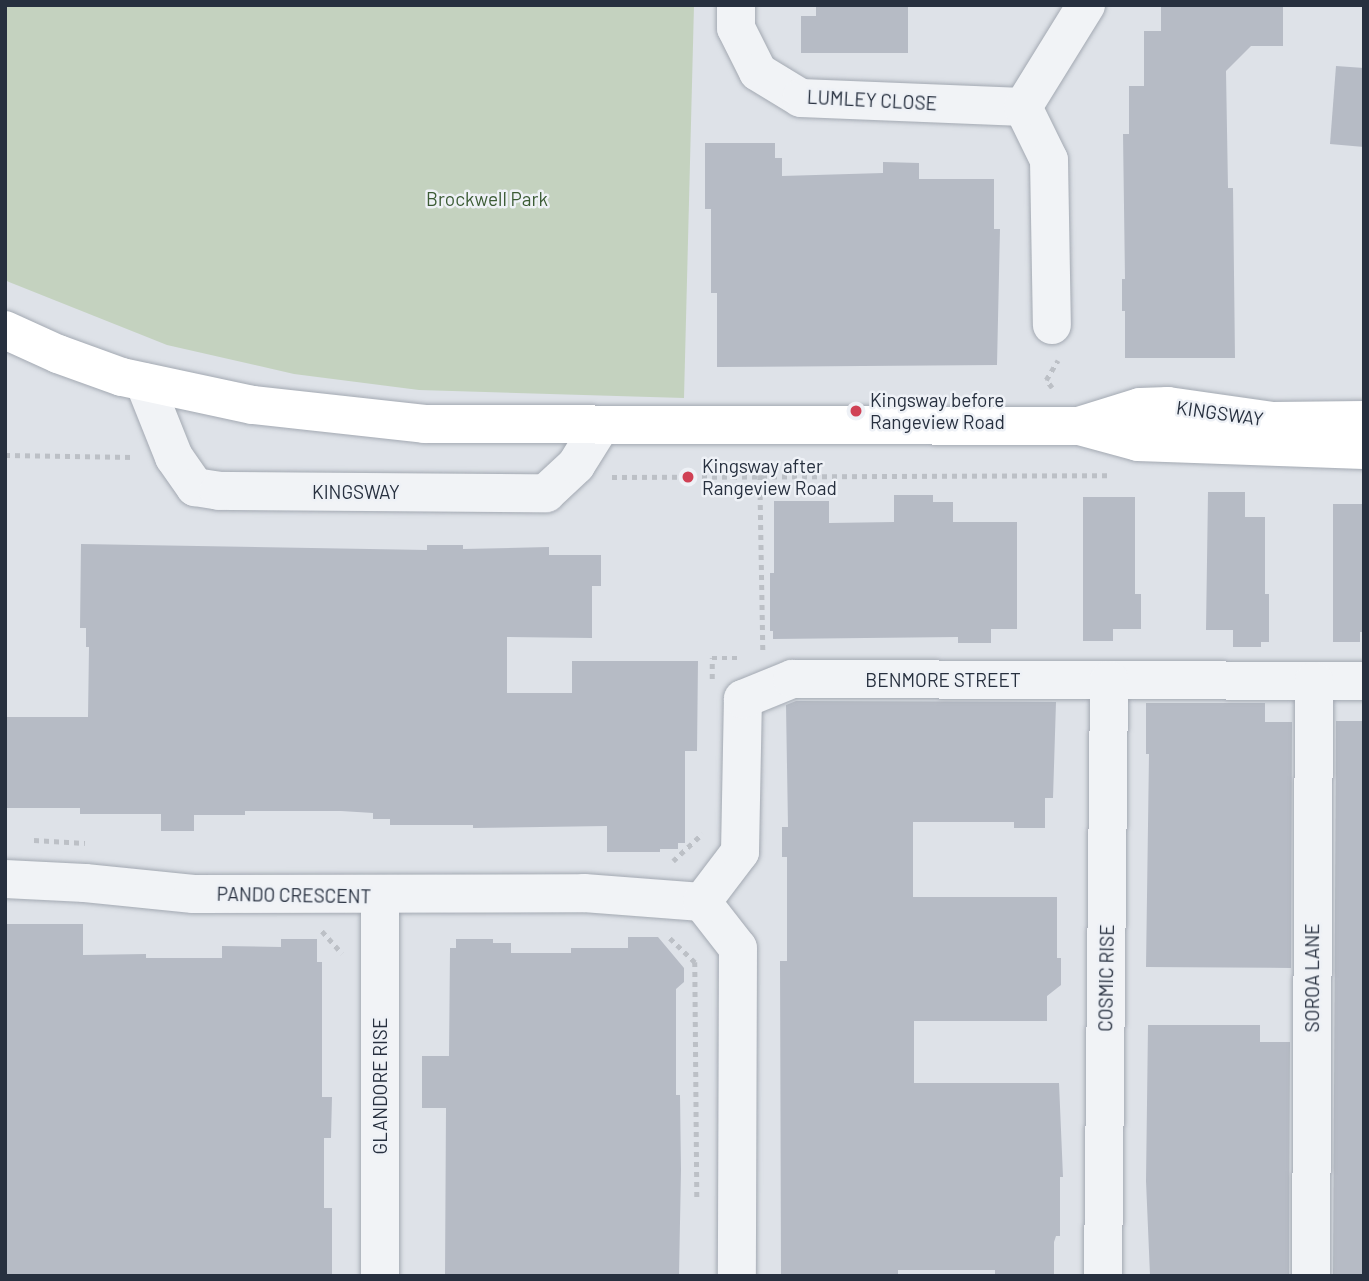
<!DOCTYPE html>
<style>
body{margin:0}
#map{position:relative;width:1369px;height:1281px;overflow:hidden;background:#dee2e8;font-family:Barlow,sans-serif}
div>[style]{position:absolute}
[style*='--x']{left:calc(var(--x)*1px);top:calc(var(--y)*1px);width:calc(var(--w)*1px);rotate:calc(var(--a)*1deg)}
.green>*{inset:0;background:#c4d2bf}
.building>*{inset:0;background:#b6bbc5}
.path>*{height:4.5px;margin-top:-2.25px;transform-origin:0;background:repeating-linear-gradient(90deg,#bcc0c6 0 5px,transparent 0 10px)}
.roads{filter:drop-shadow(0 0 2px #a3a9b2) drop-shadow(0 0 2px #a3a9b2)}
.minor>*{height:38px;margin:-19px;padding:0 19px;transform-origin:19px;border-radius:19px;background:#f1f3f6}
.secondary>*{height:38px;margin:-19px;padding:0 19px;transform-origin:19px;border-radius:19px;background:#fff}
.dots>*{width:19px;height:19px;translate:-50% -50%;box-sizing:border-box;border:4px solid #eef1f6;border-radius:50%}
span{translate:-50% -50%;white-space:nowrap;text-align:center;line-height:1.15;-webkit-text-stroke:5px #eef1f6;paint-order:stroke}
.street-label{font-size:19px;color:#27303f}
.park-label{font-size:19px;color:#3b5b34}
.poi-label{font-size:19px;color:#27303f}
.left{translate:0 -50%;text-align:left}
.frame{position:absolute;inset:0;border:7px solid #27303f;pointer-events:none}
</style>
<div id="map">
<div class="green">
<i style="clip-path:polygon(5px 5px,694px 5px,684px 398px,419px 390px,294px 374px,167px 345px,9px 282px,5px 280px)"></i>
</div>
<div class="building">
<i style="clip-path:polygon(816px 5px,908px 5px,908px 53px,801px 53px,801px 16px,816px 16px)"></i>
<i style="clip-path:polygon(1161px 5px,1283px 5px,1283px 46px,1251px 46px,1226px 71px,1228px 188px,1233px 188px,1235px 358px,1125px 358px,1125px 311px,1122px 311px,1122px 279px,1125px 279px,1123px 134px,1129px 134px,1129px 86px,1144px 86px,1144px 31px,1161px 31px)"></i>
<i style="clip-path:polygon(1336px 66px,1364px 68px,1364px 147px,1330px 144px)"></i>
<i style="clip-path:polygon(705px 143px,775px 143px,775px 158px,782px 158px,782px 176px,883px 173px,883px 162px,919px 163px,919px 179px,994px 179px,994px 229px,1000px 229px,997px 365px,717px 367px,717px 293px,711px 293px,711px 209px,705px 209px)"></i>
<i style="clip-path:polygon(1208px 492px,1245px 492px,1245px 517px,1265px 517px,1265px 594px,1269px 594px,1269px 642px,1261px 642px,1261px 647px,1233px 647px,1233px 630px,1206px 630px)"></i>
<i style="clip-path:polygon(894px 495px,933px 495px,933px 502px,953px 502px,953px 522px,1017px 522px,1017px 629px,991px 629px,991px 643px,958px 643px,958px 637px,773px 639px,773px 631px,770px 631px,770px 573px,774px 573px,774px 501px,829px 501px,829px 523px,894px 522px)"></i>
<i style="clip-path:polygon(1083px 497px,1135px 497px,1135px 594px,1141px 594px,1141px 629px,1113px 629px,1113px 641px,1083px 641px)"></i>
<i style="clip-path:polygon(1333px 504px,1364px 504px,1364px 632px,1360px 632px,1360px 642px,1333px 642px)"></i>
<i style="clip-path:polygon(81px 544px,427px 550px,427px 545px,463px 545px,463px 549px,549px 547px,549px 555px,601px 555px,601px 586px,592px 586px,592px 638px,507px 637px,507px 693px,572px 693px,572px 661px,698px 661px,697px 751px,685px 751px,685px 843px,678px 843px,678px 849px,660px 849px,660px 852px,607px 852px,607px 826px,473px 828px,473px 825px,390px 825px,390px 819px,373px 819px,373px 813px,341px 811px,245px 811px,245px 815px,194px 815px,194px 831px,161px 831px,161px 814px,80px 814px,80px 808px,5px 808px,5px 717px,88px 717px,89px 647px,86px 647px,86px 628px,80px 628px)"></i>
<i style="clip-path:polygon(796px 701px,1056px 702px,1053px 798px,1045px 798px,1045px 828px,1014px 828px,1014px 822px,913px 822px,913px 897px,1057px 897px,1057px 958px,1061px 958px,1061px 985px,1047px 996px,1047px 1021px,914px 1021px,914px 1083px,1059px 1083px,1063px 1177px,1060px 1177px,1060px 1236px,1056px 1236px,1054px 1242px,1054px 1276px,995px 1276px,995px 1270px,898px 1270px,898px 1276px,781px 1276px,780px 961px,787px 961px,787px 857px,782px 857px,782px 827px,788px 827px,786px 705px)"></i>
<i style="clip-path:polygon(1146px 703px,1265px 703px,1265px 722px,1292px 722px,1291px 968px,1146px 967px,1149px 754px,1146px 754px)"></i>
<i style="clip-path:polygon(1336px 721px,1364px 721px,1364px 1276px,1333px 1276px)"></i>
<i style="clip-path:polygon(5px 924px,83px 924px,83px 955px,146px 954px,146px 958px,222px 958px,222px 946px,281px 947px,281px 939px,317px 939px,317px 962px,322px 962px,322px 1097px,332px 1097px,331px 1138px,324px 1138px,324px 1208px,332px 1208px,332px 1276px,5px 1276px)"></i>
<i style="clip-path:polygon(628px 937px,658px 937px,684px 968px,684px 982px,676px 989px,676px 1095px,680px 1095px,681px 1170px,679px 1276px,445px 1276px,446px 1108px,422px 1108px,422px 1056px,449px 1056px,450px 948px,456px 948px,456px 939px,493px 939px,493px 943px,511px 943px,511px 953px,571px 953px,571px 948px,628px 948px)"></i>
<i style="clip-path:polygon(1148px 1025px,1260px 1025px,1260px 1042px,1290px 1042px,1289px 1276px,1150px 1275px,1146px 1181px)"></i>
</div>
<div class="path">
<i style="--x:1052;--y:388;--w:10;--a:-127"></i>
<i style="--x:1046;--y:380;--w:23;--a:-59"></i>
<i style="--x:5;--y:455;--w:129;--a:0.9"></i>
<i style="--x:760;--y:475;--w:175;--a:89"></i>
<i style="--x:612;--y:477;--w:495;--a:-0.2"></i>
<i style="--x:712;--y:679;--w:21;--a:-90"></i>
<i style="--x:712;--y:658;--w:29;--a:0"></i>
<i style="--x:34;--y:840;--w:51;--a:3.4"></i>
<i style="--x:673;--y:861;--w:40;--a:-43"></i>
<i style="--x:322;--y:931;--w:30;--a:48"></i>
<i style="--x:670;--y:938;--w:35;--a:44"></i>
<i style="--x:695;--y:962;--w:236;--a:89.5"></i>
</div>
<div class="roads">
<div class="minor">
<i style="--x:736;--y:5;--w:23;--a:90"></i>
<i style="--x:736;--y:28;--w:49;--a:63.4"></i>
<i style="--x:758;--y:72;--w:50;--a:31.2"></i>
<i style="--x:801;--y:98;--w:222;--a:2.3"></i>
<i style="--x:1023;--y:107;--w:59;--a:63.9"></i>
<i style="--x:1049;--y:160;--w:165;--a:89"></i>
<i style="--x:1023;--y:107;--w:120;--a:-58.3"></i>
<i style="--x:144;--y:382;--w:81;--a:68.2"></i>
<i style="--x:174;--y:457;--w:37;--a:55"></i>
<i style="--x:195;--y:487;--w:24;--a:9"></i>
<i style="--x:219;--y:491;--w:327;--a:0.4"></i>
<i style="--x:546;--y:493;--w:41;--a:-43"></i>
<i style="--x:576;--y:465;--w:47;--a:-58"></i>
<i style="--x:5;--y:879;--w:80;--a:2.9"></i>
<i style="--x:85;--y:883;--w:109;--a:5.8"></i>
<i style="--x:193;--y:894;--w:391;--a:-0.1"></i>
<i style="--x:584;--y:893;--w:118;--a:4.4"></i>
<i style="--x:702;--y:902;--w:58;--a:52"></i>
<i style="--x:738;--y:948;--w:328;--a:90.2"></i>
<i style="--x:380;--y:896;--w:380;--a:90"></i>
<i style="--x:702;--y:902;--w:63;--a:-52.8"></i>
<i style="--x:740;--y:852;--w:153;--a:-88.9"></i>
<i style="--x:743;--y:699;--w:53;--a:-22.2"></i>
<i style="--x:792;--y:679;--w:572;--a:0.2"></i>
<i style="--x:1103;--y:1276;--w:596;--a:-89.42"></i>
<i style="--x:1311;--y:1276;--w:595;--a:-89.71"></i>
</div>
<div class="secondary">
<i style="--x:5;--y:330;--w:58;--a:24.4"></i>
<i style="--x:58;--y:354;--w:68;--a:19.8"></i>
<i style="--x:122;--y:377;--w:134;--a:12.1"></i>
<i style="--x:253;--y:405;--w:172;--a:6.3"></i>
<i style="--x:424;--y:424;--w:655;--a:0.17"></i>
<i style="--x:1079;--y:426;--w:61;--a:15.2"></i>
<i style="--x:1138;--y:442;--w:226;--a:2"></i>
<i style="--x:1079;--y:426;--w:64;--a:-17.3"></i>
<i style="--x:1140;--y:407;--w:28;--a:-2"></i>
<i style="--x:1168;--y:406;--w:106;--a:8.1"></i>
<i style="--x:1273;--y:421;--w:91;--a:-0.6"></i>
</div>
</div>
<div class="dots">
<i style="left:856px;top:411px;background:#d04155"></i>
<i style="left:688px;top:477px;background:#d04155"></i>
</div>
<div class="street-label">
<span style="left:872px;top:100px;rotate:3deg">LUMLEY CLOSE</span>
<span style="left:1220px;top:413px;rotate:8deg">KINGSWAY</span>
<span style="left:356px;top:492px">KINGSWAY</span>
<span style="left:943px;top:680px">BENMORE STREET</span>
<span style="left:294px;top:895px;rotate:1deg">PANDO CRESCENT</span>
<span style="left:1106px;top:978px;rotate:-89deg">COSMIC RISE</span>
<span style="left:1312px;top:978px;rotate:-90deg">SOROA LANE</span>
<span style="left:380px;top:1086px;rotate:-90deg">GLANDORE RISE</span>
</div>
<div class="park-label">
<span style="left:487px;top:199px">Brockwell Park</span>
</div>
<div class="poi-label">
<span class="left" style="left:870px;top:411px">Kingsway before<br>Rangeview Road</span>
<span class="left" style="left:702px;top:477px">Kingsway after<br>Rangeview Road</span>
</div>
<div class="frame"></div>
</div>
